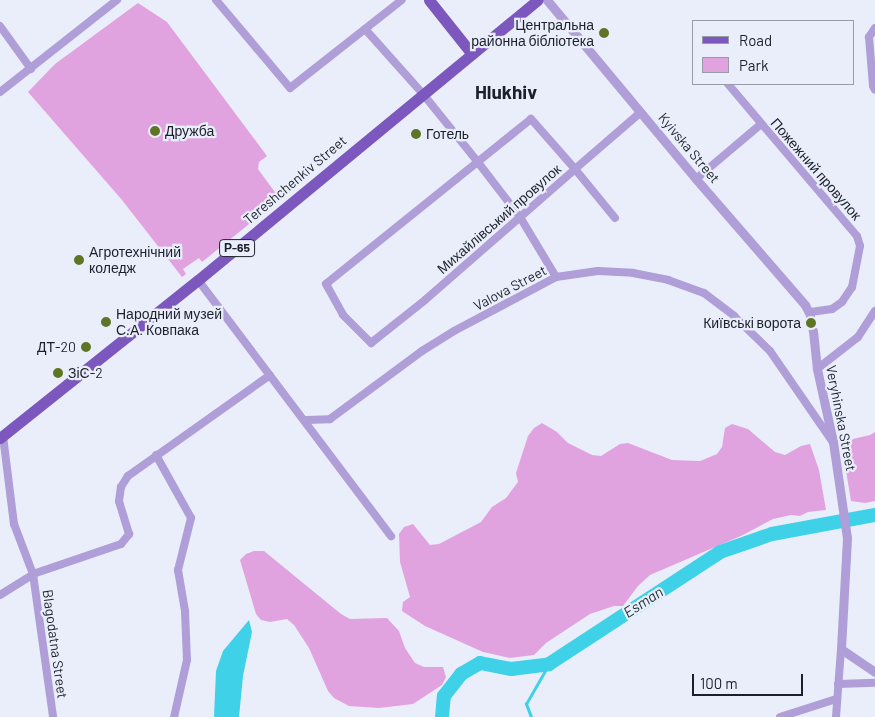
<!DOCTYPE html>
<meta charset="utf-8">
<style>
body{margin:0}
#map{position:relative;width:875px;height:717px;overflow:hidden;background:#e9eefa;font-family:Barlow,sans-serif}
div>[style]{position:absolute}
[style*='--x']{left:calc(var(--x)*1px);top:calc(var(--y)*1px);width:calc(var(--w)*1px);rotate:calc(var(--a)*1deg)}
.green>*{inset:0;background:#e0a3df}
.water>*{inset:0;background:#3fd1e8}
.stream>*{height:2.5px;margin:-1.25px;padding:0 1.25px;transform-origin:1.25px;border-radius:1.25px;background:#3fd1e8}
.river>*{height:14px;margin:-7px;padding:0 7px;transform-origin:7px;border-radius:7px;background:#3fd1e8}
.tertiary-tunnel>*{height:9px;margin-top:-4.5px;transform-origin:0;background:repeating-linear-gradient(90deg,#c0c5d1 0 9px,transparent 0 13.5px)}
.minor>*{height:8px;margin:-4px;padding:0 4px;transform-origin:4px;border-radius:4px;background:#af9ed7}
.tertiary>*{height:9px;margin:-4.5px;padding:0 4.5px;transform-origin:4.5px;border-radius:4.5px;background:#af9ed7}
.primary>*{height:11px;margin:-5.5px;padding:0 5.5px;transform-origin:5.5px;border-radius:5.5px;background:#7c57bd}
.dots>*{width:14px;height:14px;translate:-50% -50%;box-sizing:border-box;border:2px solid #e9eefa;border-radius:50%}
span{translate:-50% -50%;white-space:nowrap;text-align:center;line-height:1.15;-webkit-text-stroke:4.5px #e9eefa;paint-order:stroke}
.shield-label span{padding:1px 4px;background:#e9eefa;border:1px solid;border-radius:4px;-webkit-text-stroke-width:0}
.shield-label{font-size:12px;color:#1c202b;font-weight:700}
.poi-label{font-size:14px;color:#1c202b}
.right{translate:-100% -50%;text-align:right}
.left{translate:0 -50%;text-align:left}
.street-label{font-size:14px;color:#1c202b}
.water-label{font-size:15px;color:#193135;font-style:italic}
.district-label{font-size:19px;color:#1c202b;font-weight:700}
.legend{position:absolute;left:692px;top:20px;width:162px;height:65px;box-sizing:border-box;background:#e9eefa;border:1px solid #979ca7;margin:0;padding:6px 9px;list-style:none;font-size:15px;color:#1c202b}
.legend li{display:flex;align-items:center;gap:10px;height:25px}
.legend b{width:25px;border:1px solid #979ca7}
.scale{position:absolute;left:692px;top:674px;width:111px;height:22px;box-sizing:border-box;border:2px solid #1c202b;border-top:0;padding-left:6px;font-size:15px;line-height:18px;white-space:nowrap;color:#1c202b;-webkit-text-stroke:4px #e9eefa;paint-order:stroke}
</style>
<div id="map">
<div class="green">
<i style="clip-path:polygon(138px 3px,167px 22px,267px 156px,259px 162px,258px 169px,280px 199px,202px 262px,199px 258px,183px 269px,186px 274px,182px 277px,122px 200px,28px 92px,55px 64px)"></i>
<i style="clip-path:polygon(542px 423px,557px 432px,568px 443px,592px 455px,601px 456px,620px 444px,628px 443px,672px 460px,700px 461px,717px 454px,722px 447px,725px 428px,732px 424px,748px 429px,775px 452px,785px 455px,801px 446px,810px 444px,819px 470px,826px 510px,808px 512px,800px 516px,791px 515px,773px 519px,743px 535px,650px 575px,638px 586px,623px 606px,614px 606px,590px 614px,546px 643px,534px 655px,510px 658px,483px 652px,425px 626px,402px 611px,403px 602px,410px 597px,400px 562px,399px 534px,404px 527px,413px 524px,430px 545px,439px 544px,481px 522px,492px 507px,506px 498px,518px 482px,516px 473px,528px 436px,534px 428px)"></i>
<i style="clip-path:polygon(875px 432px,875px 501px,865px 503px,851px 501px,843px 452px,853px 439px,870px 435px)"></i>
<i style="clip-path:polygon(254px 551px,264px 551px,341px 614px,350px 619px,387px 618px,399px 631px,405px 648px,415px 663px,424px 667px,443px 667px,446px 677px,442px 685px,413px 704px,379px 708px,349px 706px,334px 698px,328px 691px,309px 648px,294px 625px,287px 619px,270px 622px,261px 620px,256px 614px,240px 560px,246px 554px)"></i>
</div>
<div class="water">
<i style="clip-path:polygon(249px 620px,252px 632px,243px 676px,239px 717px,214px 717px,216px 671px,223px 651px)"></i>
</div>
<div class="stream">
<i style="--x:531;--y:717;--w:14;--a:-111"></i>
<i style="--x:526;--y:704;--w:46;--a:-60.1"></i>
</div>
<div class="river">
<i style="--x:442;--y:717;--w:21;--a:-85"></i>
<i style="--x:444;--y:696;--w:28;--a:-52"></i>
<i style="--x:461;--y:674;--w:22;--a:-30"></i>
<i style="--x:480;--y:663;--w:32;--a:11"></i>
<i style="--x:511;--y:669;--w:38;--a:-7"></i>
<i style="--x:549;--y:664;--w:204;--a:-33.2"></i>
<i style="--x:720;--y:552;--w:55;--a:-19.1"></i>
<i style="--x:772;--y:534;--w:105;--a:-10.5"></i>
</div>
<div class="tertiary-tunnel">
<i style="--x:810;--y:315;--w:16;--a:79"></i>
</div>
<div class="minor">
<i style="--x:216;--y:0;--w:115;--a:49.9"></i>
<i style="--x:290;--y:88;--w:142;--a:-38.2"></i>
<i style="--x:0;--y:26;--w:53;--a:54.2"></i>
<i style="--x:875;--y:28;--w:11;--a:124"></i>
<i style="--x:869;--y:37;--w:49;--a:85.3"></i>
<i style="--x:873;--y:86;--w:4;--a:63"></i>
<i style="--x:365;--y:29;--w:87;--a:48.3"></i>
<i style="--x:423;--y:94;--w:86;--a:51.1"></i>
<i style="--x:477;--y:161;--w:71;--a:52.5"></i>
<i style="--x:520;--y:217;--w:70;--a:59"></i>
<i style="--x:728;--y:84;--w:199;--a:49.7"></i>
<i style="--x:857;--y:236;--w:10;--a:73"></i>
<i style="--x:860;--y:246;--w:42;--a:101"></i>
<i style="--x:852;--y:287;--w:18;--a:124"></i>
<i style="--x:842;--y:302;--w:12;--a:145"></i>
<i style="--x:832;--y:309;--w:22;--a:172"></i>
<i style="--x:0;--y:92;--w:149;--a:-38.2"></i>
<i style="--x:696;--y:179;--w:85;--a:-40.2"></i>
<i style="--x:615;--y:218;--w:63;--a:-129.2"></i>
<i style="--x:575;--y:169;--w:67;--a:-131.3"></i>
<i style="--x:531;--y:119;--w:263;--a:141.2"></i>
<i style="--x:326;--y:284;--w:35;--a:61"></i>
<i style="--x:343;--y:315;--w:40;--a:45"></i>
<i style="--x:371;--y:343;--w:69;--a:-38.5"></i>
<i style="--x:425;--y:300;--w:199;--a:-41.1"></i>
<i style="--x:575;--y:169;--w:87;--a:-40.8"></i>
<i style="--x:198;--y:280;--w:321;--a:53"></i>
<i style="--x:817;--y:369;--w:52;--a:-38"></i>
<i style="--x:858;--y:337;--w:31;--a:-57"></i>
<i style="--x:306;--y:420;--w:24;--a:-2"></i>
<i style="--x:330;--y:419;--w:114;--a:-36.5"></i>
<i style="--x:422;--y:351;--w:38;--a:-32"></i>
<i style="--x:454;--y:331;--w:115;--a:-27.9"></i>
<i style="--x:556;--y:277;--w:42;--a:-8.1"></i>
<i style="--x:598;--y:271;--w:35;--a:3"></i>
<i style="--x:633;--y:273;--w:36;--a:11"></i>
<i style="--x:668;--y:280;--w:38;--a:20"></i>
<i style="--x:704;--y:293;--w:38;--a:37"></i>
<i style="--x:734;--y:316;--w:50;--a:44.2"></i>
<i style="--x:770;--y:351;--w:109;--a:55.4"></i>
<i style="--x:3;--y:436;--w:89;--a:82.9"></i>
<i style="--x:14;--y:524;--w:53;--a:69.2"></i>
<i style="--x:33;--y:574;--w:144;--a:82"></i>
<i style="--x:156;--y:455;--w:72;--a:60.9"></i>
<i style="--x:191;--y:518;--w:54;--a:104"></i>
<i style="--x:178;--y:570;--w:42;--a:80.3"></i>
<i style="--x:185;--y:611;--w:49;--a:87.7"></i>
<i style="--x:187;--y:660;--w:58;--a:102.8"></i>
<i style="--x:0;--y:595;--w:39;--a:-32"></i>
<i style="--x:33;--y:574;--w:93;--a:-18.8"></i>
<i style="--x:121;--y:544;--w:13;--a:-51"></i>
<i style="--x:129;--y:534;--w:34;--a:-107"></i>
<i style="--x:119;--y:501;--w:14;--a:-82"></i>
<i style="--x:121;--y:487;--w:13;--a:-58"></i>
<i style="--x:128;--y:476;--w:174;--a:-35.4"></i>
<i style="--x:838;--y:684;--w:37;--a:-2"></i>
<i style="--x:780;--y:717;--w:59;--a:-17.8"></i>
<i style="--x:836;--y:717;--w:68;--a:-85.8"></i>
</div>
<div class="tertiary">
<i style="--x:547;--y:0;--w:233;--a:50.2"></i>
<i style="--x:696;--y:179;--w:167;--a:49.1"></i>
<i style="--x:805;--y:305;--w:11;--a:63"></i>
<i style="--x:813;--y:331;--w:38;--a:84"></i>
<i style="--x:817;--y:369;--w:75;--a:77.6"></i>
<i style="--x:833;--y:442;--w:97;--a:81.7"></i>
<i style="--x:847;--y:538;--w:111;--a:93.1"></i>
<i style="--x:841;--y:649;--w:41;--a:34.1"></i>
</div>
<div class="primary">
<i style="--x:429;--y:0;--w:69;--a:51.5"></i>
<i style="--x:0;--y:438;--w:253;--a:-38.6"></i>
<i style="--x:198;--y:280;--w:440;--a:-39.5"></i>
</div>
<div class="dots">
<i style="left:604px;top:33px;background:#5f7526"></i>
<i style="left:155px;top:131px;background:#5f7526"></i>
<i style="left:416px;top:134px;background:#5f7526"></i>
<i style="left:79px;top:260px;background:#5f7526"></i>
<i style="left:106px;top:322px;background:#5f7526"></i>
<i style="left:811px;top:323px;background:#5f7526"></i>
<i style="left:86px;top:347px;background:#5f7526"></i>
<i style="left:58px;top:373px;background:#5f7526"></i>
</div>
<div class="shield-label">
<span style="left:237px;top:248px">Р-65</span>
</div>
<div class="poi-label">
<span class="right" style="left:594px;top:33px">Центральна<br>районна бібліотека</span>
<span class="left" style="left:165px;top:131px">Дружба</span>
<span class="left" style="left:426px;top:134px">Готель</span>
<span class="left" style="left:89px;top:260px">Агротехнічний<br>коледж</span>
<span class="left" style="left:116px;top:322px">Народний музей<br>С.А. Ковпака</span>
<span class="right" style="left:801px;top:323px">Київські ворота</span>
<span class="right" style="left:76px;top:347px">ДТ-20</span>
<span class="left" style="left:68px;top:373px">ЗіС-2</span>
</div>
<div class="street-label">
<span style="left:689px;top:148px;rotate:50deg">Kyivska Street</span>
<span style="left:816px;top:169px;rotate:49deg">Пожежний провулок</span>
<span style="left:295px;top:180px;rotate:-40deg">Tereshchenkiv Street</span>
<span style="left:499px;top:219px;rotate:-41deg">Михайлівський провулок</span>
<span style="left:510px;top:288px;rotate:-28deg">Valova Street</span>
<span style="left:841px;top:418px;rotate:79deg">Veryhinska Street</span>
<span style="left:55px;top:644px;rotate:82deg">Blagodatna Street</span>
</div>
<div class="water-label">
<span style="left:643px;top:602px;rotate:-33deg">Esman</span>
</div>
<div class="district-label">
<span style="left:506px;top:92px">Hlukhiv</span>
</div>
<ul class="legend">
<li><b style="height:6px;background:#7c57bd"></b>Road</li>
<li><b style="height:14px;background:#e0a3df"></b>Park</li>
</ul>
<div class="scale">100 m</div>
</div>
